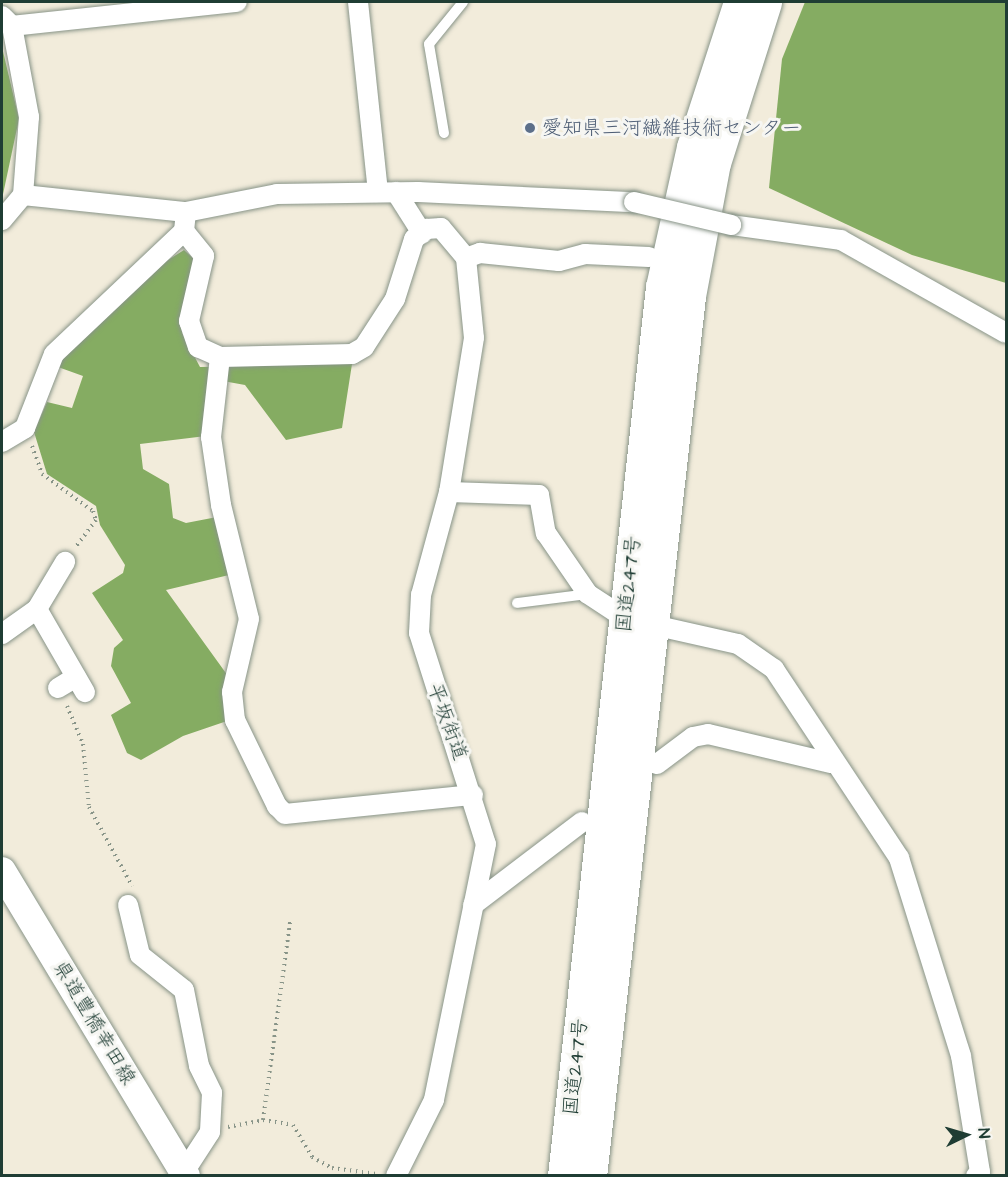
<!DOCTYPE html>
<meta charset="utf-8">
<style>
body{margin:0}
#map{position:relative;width:1008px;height:1177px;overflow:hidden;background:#f2ecdb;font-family:"Architects Daughter","Klee One",sans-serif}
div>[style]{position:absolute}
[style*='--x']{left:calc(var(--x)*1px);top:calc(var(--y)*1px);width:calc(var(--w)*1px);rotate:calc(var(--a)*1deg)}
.forest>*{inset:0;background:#85ac62}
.path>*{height:4px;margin-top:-2px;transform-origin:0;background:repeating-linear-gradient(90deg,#889488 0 1.5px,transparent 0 6px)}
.roads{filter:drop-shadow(0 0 2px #889488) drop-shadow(0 0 2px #889488)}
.service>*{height:10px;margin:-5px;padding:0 5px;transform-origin:5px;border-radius:5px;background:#fff}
.minor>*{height:20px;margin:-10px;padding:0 10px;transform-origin:10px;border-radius:10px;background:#fff}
.secondary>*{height:28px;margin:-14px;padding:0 14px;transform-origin:14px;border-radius:14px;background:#fff}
.trunk>*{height:33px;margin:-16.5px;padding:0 16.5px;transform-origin:16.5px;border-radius:16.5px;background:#fff}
.bridges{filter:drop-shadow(0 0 2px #889488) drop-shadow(0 0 2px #889488)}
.minor-bridge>*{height:20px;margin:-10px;padding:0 10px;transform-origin:10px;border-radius:10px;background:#fff}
.dots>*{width:16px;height:16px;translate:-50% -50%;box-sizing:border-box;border:3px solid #f6f6f2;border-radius:50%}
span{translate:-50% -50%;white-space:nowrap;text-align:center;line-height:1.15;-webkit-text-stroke:6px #f6f6f2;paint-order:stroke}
.service-label{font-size:20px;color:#4e5e75}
.left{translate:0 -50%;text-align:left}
.street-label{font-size:20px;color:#1f3d34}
.frame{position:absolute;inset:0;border:3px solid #1f3d34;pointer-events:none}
.north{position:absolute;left:936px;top:1105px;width:60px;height:60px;-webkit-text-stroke:4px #f6f6f2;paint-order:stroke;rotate:85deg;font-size:16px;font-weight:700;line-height:24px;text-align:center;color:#1f3d34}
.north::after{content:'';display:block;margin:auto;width:21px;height:27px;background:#1f3d34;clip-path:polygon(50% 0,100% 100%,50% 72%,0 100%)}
</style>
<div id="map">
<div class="forest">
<i style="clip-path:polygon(805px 2px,1006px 2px,1006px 283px,912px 255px,769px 188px,782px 59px)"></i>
<i style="clip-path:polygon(2px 47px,19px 119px,2px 199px)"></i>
<i style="clip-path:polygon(184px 250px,196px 261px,182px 333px,200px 367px,352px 364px,342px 428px,286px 440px,245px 385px,212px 379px,206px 436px,140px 444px,143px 469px,169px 484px,173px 518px,186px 523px,217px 517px,229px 575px,166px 590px,228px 676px,227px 721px,183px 736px,141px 760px,127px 753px,111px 715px,131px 703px,111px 666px,114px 648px,123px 640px,92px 593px,123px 573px,125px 565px,100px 525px,96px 506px,47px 474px,34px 432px,47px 402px,72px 408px,83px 376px,58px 367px,70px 349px,160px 265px)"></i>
</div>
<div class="path">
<i style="--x:32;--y:446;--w:30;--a:70"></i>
<i style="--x:42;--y:474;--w:63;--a:36"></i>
<i style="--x:93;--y:511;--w:9;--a:72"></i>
<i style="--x:96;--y:520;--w:34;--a:127"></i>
<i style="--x:67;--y:706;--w:41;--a:67.2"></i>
<i style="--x:83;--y:744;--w:63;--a:84.6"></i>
<i style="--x:89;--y:807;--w:90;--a:61.4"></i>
<i style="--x:263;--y:1120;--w:30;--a:9"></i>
<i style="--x:293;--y:1125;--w:37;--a:59"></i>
<i style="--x:312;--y:1157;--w:23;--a:29"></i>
<i style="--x:332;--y:1168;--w:45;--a:7.6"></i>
<i style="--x:228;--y:1127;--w:36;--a:-11"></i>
<i style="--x:263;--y:1120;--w:200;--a:-82.2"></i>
</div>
<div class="roads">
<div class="service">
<i style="--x:444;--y:133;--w:90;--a:-99.6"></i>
<i style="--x:429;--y:44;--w:54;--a:-51"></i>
<i style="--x:517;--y:603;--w:72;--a:-7.2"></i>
</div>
<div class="minor">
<i style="--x:358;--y:2;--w:191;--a:84"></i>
<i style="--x:2;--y:16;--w:14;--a:45"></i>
<i style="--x:12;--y:26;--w:93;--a:79.4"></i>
<i style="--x:29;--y:117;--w:78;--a:94.4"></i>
<i style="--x:23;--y:195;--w:33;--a:130"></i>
<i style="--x:12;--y:26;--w:226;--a:-6.1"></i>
<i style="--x:396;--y:192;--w:49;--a:57.6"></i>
<i style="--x:23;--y:195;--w:164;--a:6"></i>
<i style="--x:186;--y:212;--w:93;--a:-11.2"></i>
<i style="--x:277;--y:194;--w:141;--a:-0.8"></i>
<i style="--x:418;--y:192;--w:216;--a:2.7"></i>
<i style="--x:186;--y:212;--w:19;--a:96"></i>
<i style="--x:184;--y:231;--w:32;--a:51"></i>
<i style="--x:204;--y:256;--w:67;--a:103"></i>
<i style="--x:189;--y:321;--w:28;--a:71"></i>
<i style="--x:198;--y:347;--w:24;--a:24"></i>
<i style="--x:220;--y:357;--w:132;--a:-1.3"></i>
<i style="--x:352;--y:354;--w:14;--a:-30"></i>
<i style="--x:364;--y:347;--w:57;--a:-57.1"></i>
<i style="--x:395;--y:299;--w:63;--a:-72.4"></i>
<i style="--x:414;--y:239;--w:16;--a:-40"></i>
<i style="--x:426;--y:229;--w:15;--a:-4"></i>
<i style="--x:441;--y:228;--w:39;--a:50"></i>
<i style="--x:466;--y:258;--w:80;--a:84.3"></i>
<i style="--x:474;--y:338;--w:156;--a:99.2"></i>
<i style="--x:449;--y:492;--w:107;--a:105.2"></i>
<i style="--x:421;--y:595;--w:38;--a:93"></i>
<i style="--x:419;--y:633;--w:221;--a:72.4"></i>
<i style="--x:486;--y:844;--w:261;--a:101.5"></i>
<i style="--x:434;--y:1100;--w:85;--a:116.6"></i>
<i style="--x:731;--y:225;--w:111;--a:7.8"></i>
<i style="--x:841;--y:240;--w:189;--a:29.4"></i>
<i style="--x:466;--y:258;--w:15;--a:-20"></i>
<i style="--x:480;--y:253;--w:79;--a:5.8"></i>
<i style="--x:559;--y:261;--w:27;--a:-15"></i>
<i style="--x:585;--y:254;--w:64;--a:2.7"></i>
<i style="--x:220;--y:357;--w:81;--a:96.4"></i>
<i style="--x:211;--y:437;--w:69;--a:81.6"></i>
<i style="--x:221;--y:505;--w:117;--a:76.2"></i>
<i style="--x:249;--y:619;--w:75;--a:103.1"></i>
<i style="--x:232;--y:692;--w:28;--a:84"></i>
<i style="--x:235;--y:720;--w:96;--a:64"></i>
<i style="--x:277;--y:806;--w:11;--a:45"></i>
<i style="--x:285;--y:814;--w:189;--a:-5.8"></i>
<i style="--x:2;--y:442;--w:27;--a:-31"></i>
<i style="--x:25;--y:428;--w:79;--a:-68.6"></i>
<i style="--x:54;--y:354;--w:179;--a:-43.4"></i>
<i style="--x:449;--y:492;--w:90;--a:1.9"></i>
<i style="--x:539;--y:495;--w:39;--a:80"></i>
<i style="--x:546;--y:533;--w:74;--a:55.5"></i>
<i style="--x:588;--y:594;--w:45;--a:33.3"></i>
<i style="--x:37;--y:609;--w:96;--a:60"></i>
<i style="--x:649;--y:624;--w:91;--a:12.7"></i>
<i style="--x:738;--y:644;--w:44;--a:34.8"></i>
<i style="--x:774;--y:669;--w:227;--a:56.5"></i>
<i style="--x:899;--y:858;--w:207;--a:72.6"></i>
<i style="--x:961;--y:1056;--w:118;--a:80.7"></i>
<i style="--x:980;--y:1172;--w:6;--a:135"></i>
<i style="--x:2;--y:634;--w:43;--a:-35.5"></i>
<i style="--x:37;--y:609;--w:55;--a:-59.2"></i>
<i style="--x:58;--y:688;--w:21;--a:-31"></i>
<i style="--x:657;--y:764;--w:45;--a:-36.9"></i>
<i style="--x:693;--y:737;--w:15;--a:-11"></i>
<i style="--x:708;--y:734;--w:126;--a:13.3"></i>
<i style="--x:128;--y:905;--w:51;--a:76.5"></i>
<i style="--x:140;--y:955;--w:56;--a:38.5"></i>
<i style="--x:184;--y:990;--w:77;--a:78.8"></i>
<i style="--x:199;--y:1066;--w:30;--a:64"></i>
<i style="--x:212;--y:1093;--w:39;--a:93"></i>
<i style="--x:210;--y:1132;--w:48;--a:123"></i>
<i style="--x:473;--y:905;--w:137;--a:-37.3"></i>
</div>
<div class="secondary">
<i style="--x:2;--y:871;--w:356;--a:58.9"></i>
</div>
<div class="trunk">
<i style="--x:564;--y:1176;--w:894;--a:-83.71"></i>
<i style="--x:662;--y:287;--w:143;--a:-77.5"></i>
<i style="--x:693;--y:147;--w:152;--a:-72"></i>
<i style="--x:590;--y:1176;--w:886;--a:-83.58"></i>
<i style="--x:689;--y:296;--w:135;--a:-79.4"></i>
<i style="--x:714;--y:163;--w:169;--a:-72.4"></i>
</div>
</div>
<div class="bridges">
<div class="minor-bridge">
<i style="--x:634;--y:202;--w:100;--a:13.3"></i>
</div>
</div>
<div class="dots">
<i style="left:530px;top:128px;background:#5c6f8a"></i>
</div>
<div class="service-label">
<span class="left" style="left:542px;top:128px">愛知県三河繊維技術センター</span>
</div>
<div class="street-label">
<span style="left:629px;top:584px;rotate:-84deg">国道247号</span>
<span style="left:447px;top:722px;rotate:70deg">平坂街道</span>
<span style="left:94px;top:1023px;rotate:59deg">県道豊橋幸田線</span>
<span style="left:576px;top:1067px;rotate:-84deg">国道247号</span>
</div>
<div class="frame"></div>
<div class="north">N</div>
</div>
